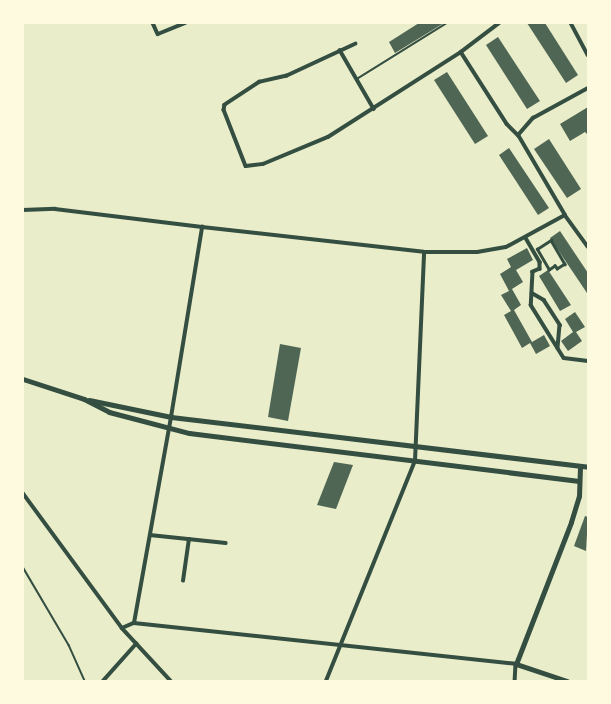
<!DOCTYPE html>
<style>
body{margin:0}
#map{position:relative;width:611px;height:704px;overflow:hidden;background:#e9edc9;font-family:"Space Grotesk",sans-serif}
div>[style]{position:absolute}
[style*='--x']{left:calc(var(--x)*1px);top:calc(var(--y)*1px);width:calc(var(--w)*1px);rotate:calc(var(--a)*1deg)}
.building>*{inset:0;background:#4f6655}
.path>*{height:1.5px;margin:-0.75px;padding:0 0.75px;transform-origin:0.75px;border-radius:0.75px;background:#344e41}
.service>*{height:1.5px;margin:-0.75px;padding:0 0.75px;transform-origin:0.75px;border-radius:0.75px;background:#344e41}
.pedestrian>*{height:2.5px;margin:-1.25px;padding:0 1.25px;transform-origin:1.25px;border-radius:1.25px;background:#344e41}
.minor>*{height:3.5px;margin:-1.75px;padding:0 1.75px;transform-origin:1.75px;border-radius:1.75px;background:#344e41}
.tertiary>*{height:4px;margin:-2px;padding:0 2px;transform-origin:2px;border-radius:2px;background:#344e41}
.primary>*{height:5px;margin:-2.5px;padding:0 2.5px;transform-origin:2.5px;border-radius:2.5px;background:#344e41}
span{translate:-50% -50%;white-space:nowrap;text-align:center;line-height:1.15;-webkit-text-stroke:3.5px #fefae0;paint-order:stroke}
.frame{position:absolute;inset:0;border:24px solid #fefae0;pointer-events:none}
</style>
<div id="map">
<div class="building">
<i style="clip-path:polygon(419px 23px,444px 23px,395px 53px,389px 42px)"></i>
<i style="clip-path:polygon(527px 23px,545px 23px,578px 75px,566px 83px)"></i>
<i style="clip-path:polygon(498px 37px,540px 101px,527px 109px,486px 45px)"></i>
<i style="clip-path:polygon(447px 72px,488px 136px,475px 144px,434px 80px)"></i>
<i style="clip-path:polygon(588px 107px,588px 135px,585px 132px,570px 141px,560px 124px)"></i>
<i style="clip-path:polygon(549px 139px,581px 189px,567px 198px,534px 149px)"></i>
<i style="clip-path:polygon(509px 148px,549px 208px,538px 215px,499px 155px)"></i>
<i style="clip-path:polygon(560px 231px,588px 273px,587px 293px,550px 238px)"></i>
<i style="clip-path:polygon(527px 248px,533px 260px,516px 270px,523px 282px,512px 289px,521px 305px,514px 310px,532px 342px,544px 335px,550px 346px,536px 354px,530px 343px,522px 348px,504px 315px,511px 311px,501px 295px,509px 291px,500px 274px,511px 267px,507px 259px)"></i>
<i style="clip-path:polygon(548px 270px,571px 305px,560px 311px,539px 276px)"></i>
<i style="clip-path:polygon(575px 312px,585px 327px,576px 332px,582px 341px,568px 351px,561px 341px,573px 332px,565px 319px)"></i>
<i style="clip-path:polygon(280px 344px,301px 348px,288px 421px,268px 417px)"></i>
<i style="clip-path:polygon(334px 462px,353px 465px,336px 509px,317px 505px)"></i>
<i style="clip-path:polygon(585px 516px,588px 517px,586px 551px,574px 546px)"></i>
</div>
<div class="path">
<i style="--x:23;--y:567;--w:91;--a:59.5"></i>
<i style="--x:69;--y:645;--w:39;--a:66"></i>
</div>
<div class="service">
<i style="--x:357;--y:79;--w:106;--a:-31.9"></i>
</div>
<div class="pedestrian">
<i style="--x:551;--y:240;--w:28;--a:60"></i>
<i style="--x:565;--y:264;--w:9;--a:148"></i>
<i style="--x:557;--y:269;--w:4;--a:-124"></i>
<i style="--x:555;--y:266;--w:7;--a:146"></i>
<i style="--x:549;--y:270;--w:24;--a:-120"></i>
<i style="--x:537;--y:249;--w:17;--a:-33"></i>
</div>
<div class="minor">
<i style="--x:153;--y:23;--w:12;--a:66"></i>
<i style="--x:158;--y:34;--w:29;--a:-22"></i>
<i style="--x:571;--y:23;--w:36;--a:62"></i>
<i style="--x:356;--y:44;--w:76;--a:155.1"></i>
<i style="--x:287;--y:76;--w:28;--a:167"></i>
<i style="--x:260;--y:82;--w:42;--a:146.7"></i>
<i style="--x:225;--y:105;--w:5;--a:101"></i>
<i style="--x:224;--y:110;--w:60;--a:68.6"></i>
<i style="--x:246;--y:166;--w:17;--a:-7"></i>
<i style="--x:263;--y:164;--w:70;--a:-22.6"></i>
<i style="--x:328;--y:137;--w:158;--a:-32.6"></i>
<i style="--x:461;--y:52;--w:48;--a:-37.3"></i>
<i style="--x:340;--y:50;--w:68;--a:60"></i>
<i style="--x:461;--y:52;--w:85;--a:57.4"></i>
<i style="--x:507;--y:124;--w:16;--a:45"></i>
<i style="--x:23;--y:210;--w:32;--a:-2"></i>
<i style="--x:55;--y:209;--w:148;--a:7"></i>
<i style="--x:565;--y:215;--w:39;--a:54"></i>
<i style="--x:526;--y:238;--w:28;--a:60"></i>
<i style="--x:540;--y:262;--w:7;--a:90"></i>
<i style="--x:540;--y:269;--w:8;--a:157"></i>
<i style="--x:533;--y:272;--w:33;--a:93"></i>
<i style="--x:531;--y:305;--w:62;--a:58.1"></i>
<i style="--x:564;--y:358;--w:24;--a:7"></i>
<i style="--x:532;--y:293;--w:14;--a:30"></i>
<i style="--x:544;--y:300;--w:30;--a:57"></i>
<i style="--x:560;--y:325;--w:23;--a:95"></i>
<i style="--x:23;--y:493;--w:167;--a:53.7"></i>
<i style="--x:122;--y:628;--w:13;--a:-23"></i>
<i style="--x:134;--y:623;--w:384;--a:6.1"></i>
<i style="--x:516;--y:664;--w:17;--a:93"></i>
<i style="--x:150;--y:535;--w:76;--a:6"></i>
<i style="--x:183;--y:581;--w:42;--a:-81.9"></i>
<i style="--x:134;--y:623;--w:209;--a:-79.8"></i>
<i style="--x:122;--y:628;--w:72;--a:47.2"></i>
<i style="--x:103;--y:681;--w:50;--a:-48.3"></i>
<i style="--x:326;--y:681;--w:237;--a:-68"></i>
</div>
<div class="tertiary">
<i style="--x:171;--y:417;--w:193;--a:-80.7"></i>
<i style="--x:202;--y:227;--w:223;--a:6.4"></i>
<i style="--x:424;--y:252;--w:53;--a:0"></i>
<i style="--x:477;--y:252;--w:29;--a:-10"></i>
<i style="--x:506;--y:247;--w:67;--a:-28.5"></i>
<i style="--x:565;--y:215;--w:93;--a:-120.4"></i>
<i style="--x:518;--y:135;--w:23;--a:-49"></i>
<i style="--x:533;--y:118;--w:63;--a:-28.6"></i>
<i style="--x:415;--y:461;--w:209;--a:-87.5"></i>
</div>
<div class="primary">
<i style="--x:23;--y:379;--w:64;--a:18.2"></i>
<i style="--x:84;--y:399;--w:28;--a:27"></i>
<i style="--x:109;--y:412;--w:83;--a:14.7"></i>
<i style="--x:189;--y:433;--w:393;--a:7"></i>
<i style="--x:89;--y:400;--w:84;--a:11.7"></i>
<i style="--x:171;--y:417;--w:420;--a:6.8"></i>
<i style="--x:567;--y:681;--w:54;--a:-161.6"></i>
<i style="--x:516;--y:664;--w:152;--a:-68.8"></i>
<i style="--x:571;--y:522;--w:27;--a:-73"></i>
<i style="--x:579;--y:496;--w:30;--a:-88"></i>
</div>
<div class="frame"></div>
</div>
